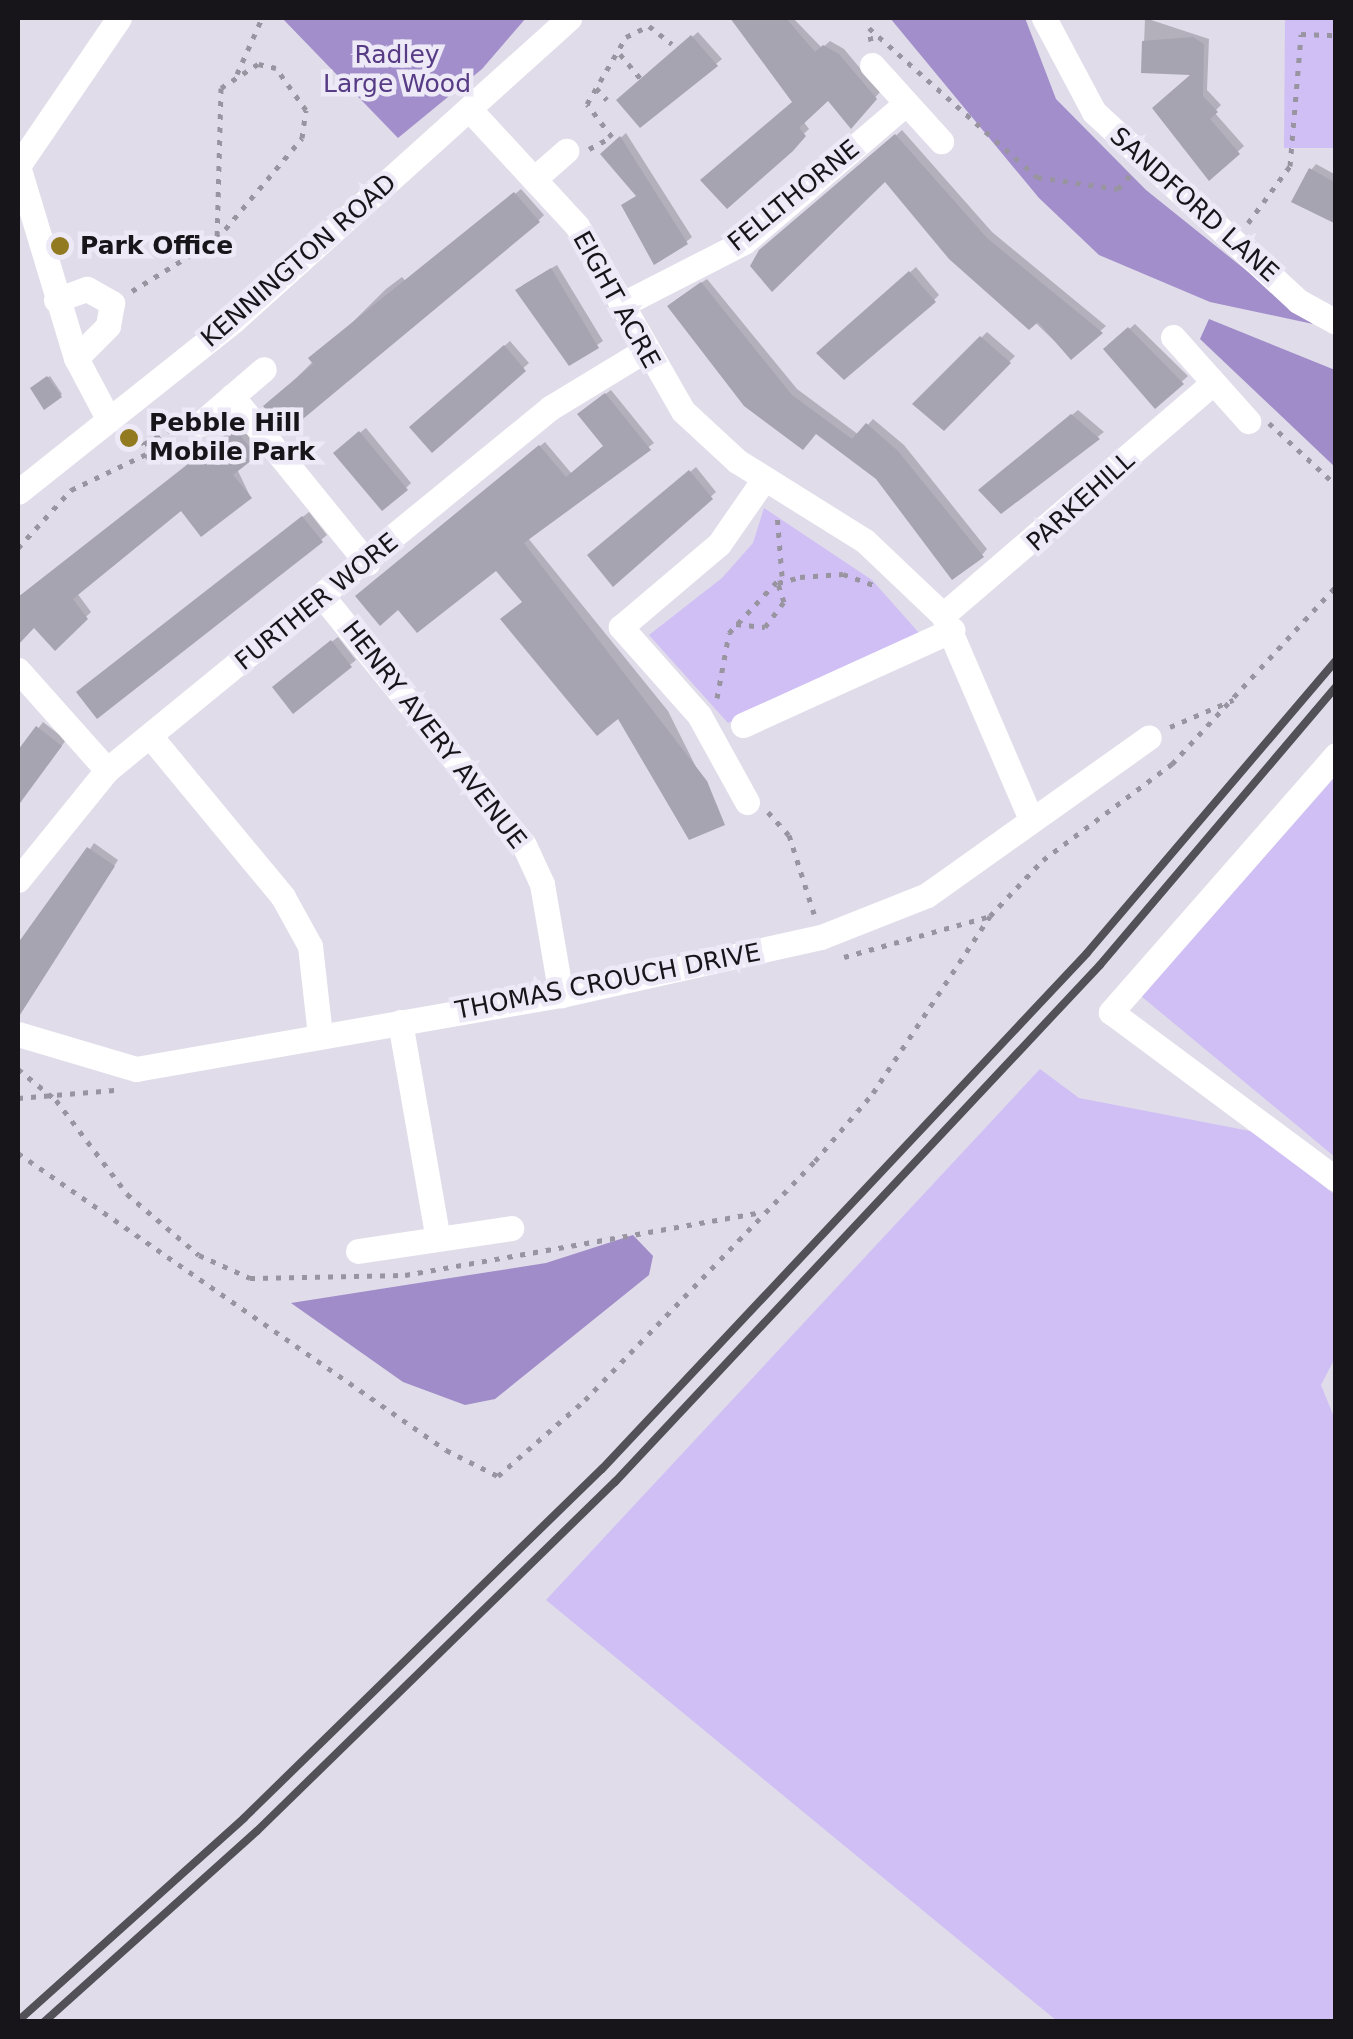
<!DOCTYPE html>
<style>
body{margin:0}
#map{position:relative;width:1353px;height:2039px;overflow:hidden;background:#e0dcea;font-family:"DejaVu Sans",sans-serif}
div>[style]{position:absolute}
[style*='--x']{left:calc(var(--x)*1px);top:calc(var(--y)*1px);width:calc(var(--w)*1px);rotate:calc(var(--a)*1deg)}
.green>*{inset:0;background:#cfbff5}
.forest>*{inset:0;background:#a18eca}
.water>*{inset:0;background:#9f8cc8}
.shadow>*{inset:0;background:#0003}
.building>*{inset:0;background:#a7a4b1}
.path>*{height:5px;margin-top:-2.5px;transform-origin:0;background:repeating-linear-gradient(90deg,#9995a0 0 5px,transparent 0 13px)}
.minor>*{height:25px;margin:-12.5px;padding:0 12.5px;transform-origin:12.5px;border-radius:12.5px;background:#fff}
.rail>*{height:8px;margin:-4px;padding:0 4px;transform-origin:4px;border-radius:4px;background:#535158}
.dots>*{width:28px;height:28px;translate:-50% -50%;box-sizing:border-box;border:5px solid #ede9f7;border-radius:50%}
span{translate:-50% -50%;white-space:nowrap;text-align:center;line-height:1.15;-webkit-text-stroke:9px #ede9f7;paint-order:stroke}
.park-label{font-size:25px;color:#573c85}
.street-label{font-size:25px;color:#17151a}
.poi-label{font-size:25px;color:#17151a;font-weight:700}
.left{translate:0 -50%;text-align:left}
.frame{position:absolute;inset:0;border:20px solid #17151a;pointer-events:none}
</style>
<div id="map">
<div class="green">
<i style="clip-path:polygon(1285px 18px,1335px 18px,1335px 148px,1284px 148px)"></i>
<i style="clip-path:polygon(764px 508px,872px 580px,920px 634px,728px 723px,649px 635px,722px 578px,753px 543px)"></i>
<i style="clip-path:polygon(1335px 777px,1335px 1157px,1141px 996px)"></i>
<i style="clip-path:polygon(1040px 1069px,1079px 1098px,1255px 1132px,1335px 1195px,1335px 1358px,1321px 1385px,1336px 1422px,1335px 2021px,1057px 2021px,546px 1600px)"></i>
</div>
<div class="forest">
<i style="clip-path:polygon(282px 18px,526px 18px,482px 69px,398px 138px)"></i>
<i style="clip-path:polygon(890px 18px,1025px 18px,1056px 99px,1146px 190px,1313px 324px,1210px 302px,1099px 255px,1039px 198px)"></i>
</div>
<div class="water">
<i style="clip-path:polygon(1209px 319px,1335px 370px,1335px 467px,1200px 339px)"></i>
<i style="clip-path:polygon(633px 1235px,653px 1256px,649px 1275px,495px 1399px,465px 1405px,403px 1382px,291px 1303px,546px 1263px)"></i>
</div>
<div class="shadow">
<i style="clip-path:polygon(731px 18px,793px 18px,822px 48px,830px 41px,844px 49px,880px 92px,851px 125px,828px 97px,803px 121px,809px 129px,727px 205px,795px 101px)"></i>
<i style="clip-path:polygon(1145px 18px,1209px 39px,1207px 90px,1221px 105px,1214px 112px,1244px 146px,1210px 177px,1195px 72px,1143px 71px)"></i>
<i style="clip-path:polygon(698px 32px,722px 59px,716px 64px,624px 95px)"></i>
<i style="clip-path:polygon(902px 130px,992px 232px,1106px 326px,1071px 357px,885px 178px,754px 266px)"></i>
<i style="clip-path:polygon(626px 133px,692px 237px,686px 242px,603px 154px)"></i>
<i style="clip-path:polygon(1316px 164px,1336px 175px,1336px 220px,1311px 170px)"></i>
<i style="clip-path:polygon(521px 189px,544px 215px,538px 221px,267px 407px,386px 289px,402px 277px,408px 284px)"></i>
<i style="clip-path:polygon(557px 265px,603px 341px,570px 363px,523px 285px)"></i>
<i style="clip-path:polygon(916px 267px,939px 295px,934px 300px,820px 353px)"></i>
<i style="clip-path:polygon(707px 279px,797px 389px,859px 435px,873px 419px,904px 445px,987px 549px,982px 555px,878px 477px,676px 300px)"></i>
<i style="clip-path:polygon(1135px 324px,1188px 376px,1156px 405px,1106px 349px)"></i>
<i style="clip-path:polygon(987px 332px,1015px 356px,944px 428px,916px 404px)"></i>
<i style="clip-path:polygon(510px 341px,529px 363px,432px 450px,413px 427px)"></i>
<i style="clip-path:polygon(50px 376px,62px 394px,45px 406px,33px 388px)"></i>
<i style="clip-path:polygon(611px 390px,654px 443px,528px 538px,668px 711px,724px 823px,496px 568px,398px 607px,363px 592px,545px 442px,572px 474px,606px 446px,585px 409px)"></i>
<i style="clip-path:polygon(1078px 410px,1104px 432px,1001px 511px,987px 484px)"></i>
<i style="clip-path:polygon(240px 425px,260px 449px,237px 469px,250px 496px,182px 508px,77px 593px,91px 612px,55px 647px,34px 625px,18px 640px,18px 600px)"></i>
<i style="clip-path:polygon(366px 428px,411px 483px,406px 488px,342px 447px)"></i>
<i style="clip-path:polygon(696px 467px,716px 492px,614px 583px,596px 550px)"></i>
<i style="clip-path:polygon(309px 512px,327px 535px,321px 540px,85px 687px)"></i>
<i style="clip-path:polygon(338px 637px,356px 660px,293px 710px,280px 682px)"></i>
<i style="clip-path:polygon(43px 722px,66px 740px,18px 806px,18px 755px)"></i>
<i style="clip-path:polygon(94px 843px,118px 860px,30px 996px,18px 990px,18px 958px)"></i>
</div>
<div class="building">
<i style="clip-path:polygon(730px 18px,786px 18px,815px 52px,823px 45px,839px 54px,877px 99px,851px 129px,828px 101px,799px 128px,806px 136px,793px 151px,727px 209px,700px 180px,792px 102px)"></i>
<i style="clip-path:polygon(691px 35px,718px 66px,640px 128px,616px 100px)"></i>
<i style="clip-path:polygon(1193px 37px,1204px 44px,1203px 96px,1218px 112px,1210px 119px,1240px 154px,1209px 181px,1152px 108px,1190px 75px,1141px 73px,1142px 41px)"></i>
<i style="clip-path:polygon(895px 134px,987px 238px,1103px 333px,1071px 360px,1038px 322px,1029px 330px,949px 259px,885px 182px,772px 292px,750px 266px,759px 250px)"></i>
<i style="clip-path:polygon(620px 136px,688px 244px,654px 265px,621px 205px,636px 196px,600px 154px)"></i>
<i style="clip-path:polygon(1309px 168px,1336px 183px,1336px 224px,1291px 202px)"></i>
<i style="clip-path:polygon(514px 192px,540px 222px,286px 433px,263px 406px,313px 364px,308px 358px)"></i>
<i style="clip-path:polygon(551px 268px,599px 348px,569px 366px,515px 290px)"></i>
<i style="clip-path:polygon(909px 271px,936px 302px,844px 380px,816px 353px)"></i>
<i style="clip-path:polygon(701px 282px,792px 395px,852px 439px,866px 423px,898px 451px,984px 557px,952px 580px,876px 479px,816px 434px,803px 450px,744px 406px,667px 306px)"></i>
<i style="clip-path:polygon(1128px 327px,1184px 384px,1155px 409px,1103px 349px)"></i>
<i style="clip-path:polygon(980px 336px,1011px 363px,944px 431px,912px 404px)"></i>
<i style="clip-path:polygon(504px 345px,526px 371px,432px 453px,409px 427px)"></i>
<i style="clip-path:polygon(47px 376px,62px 397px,44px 410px,30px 388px)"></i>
<i style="clip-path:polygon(605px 393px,651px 450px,524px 543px,707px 781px,725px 825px,689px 840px,618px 719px,597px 736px,500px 619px,522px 602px,496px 571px,417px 633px,398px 610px,380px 626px,355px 596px,539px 445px,566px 477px,603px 446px,577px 414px)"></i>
<i style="clip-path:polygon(1071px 414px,1100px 439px,1001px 514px,978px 490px)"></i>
<i style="clip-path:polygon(234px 428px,257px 456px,233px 475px,252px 498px,201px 537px,181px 511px,73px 599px,88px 619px,55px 651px,34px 628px,18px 645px,18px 597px)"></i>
<i style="clip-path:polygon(359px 431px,408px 490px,382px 511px,333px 453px)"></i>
<i style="clip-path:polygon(689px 470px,713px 499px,613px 587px,587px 555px)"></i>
<i style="clip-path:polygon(302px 516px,323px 542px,97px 719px,76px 692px)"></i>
<i style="clip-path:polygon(331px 640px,352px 667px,293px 714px,272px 687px)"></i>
<i style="clip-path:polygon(36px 726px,62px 746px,18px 805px,18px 750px)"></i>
<i style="clip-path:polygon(87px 847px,115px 866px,18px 1018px,18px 943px)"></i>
</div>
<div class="path">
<i style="--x:871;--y:41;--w:13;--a:-99"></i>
<i style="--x:869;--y:28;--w:225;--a:41.6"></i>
<i style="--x:1037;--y:177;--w:82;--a:8.4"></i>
<i style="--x:1118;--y:189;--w:20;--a:-49"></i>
<i style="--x:620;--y:54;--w:33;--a:50"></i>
<i style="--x:237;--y:74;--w:61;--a:-65.9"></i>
<i style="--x:596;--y:88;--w:16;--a:47"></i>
<i style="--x:589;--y:149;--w:26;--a:-28"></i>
<i style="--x:612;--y:137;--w:41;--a:-127.1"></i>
<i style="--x:587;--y:104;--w:78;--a:-59.8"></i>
<i style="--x:626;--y:37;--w:25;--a:-26"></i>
<i style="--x:649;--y:26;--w:29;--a:38"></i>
<i style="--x:1248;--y:223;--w:71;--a:-53.6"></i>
<i style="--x:1290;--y:166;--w:132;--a:-85.2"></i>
<i style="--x:1301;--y:34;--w:35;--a:2"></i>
<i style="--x:132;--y:291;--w:100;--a:-31.5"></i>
<i style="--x:217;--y:239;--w:132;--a:-49.9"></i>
<i style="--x:302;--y:138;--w:28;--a:-82"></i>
<i style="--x:306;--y:110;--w:52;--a:-125.5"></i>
<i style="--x:276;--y:68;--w:18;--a:-167"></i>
<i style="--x:258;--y:64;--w:44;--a:147"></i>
<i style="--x:221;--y:88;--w:151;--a:91.5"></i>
<i style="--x:1269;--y:423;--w:91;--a:42.8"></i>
<i style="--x:135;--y:432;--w:15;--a:53"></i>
<i style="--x:144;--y:444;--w:37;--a:-29"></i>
<i style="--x:18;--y:548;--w:79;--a:-47.6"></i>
<i style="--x:71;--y:490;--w:83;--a:-25.6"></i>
<i style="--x:146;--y:454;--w:12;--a:55"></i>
<i style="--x:736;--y:624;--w:29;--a:6"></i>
<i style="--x:765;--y:627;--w:31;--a:-53"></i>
<i style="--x:784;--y:602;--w:20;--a:-108"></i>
<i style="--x:778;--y:583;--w:23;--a:-15"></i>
<i style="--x:800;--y:577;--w:43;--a:-4"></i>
<i style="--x:843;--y:574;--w:35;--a:20"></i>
<i style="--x:717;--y:698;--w:66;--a:-79.5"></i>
<i style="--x:729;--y:633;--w:78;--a:-47.1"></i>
<i style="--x:782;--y:576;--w:62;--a:-94.6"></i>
<i style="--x:1170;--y:727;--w:69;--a:-23.2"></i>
<i style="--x:768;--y:812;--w:31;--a:48"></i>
<i style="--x:789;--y:835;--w:83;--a:72.4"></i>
<i style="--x:844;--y:957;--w:148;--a:-15.6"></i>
<i style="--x:18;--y:1069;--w:49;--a:39.2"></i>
<i style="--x:56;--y:1100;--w:118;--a:52.9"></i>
<i style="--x:127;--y:1194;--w:94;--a:40.3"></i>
<i style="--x:199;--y:1255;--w:56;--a:24.3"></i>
<i style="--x:250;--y:1278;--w:155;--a:-1.1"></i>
<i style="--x:405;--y:1275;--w:364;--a:-10"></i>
<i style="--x:18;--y:1098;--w:97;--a:-4.7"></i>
<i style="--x:18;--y:1153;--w:521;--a:34.76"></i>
<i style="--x:446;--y:1450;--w:58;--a:26.6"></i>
<i style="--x:498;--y:1476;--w:116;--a:-41.1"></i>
<i style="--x:585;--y:1400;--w:332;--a:-46.1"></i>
<i style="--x:815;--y:1161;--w:89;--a:-49.5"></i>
<i style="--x:873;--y:1093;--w:212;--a:-56.5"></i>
<i style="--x:990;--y:916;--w:77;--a:-46.6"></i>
<i style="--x:1043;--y:860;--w:161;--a:-36.7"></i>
<i style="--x:1172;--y:764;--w:242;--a:-47.3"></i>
</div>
<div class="minor">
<i style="--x:1044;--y:18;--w:106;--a:62"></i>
<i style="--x:1094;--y:112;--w:278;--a:42.8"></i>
<i style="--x:1298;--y:301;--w:43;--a:28.9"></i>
<i style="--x:872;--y:65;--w:103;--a:47.8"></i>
<i style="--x:471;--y:111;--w:156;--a:47.3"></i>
<i style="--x:577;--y:226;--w:213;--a:60.2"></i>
<i style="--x:683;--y:411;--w:74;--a:42.8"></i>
<i style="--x:737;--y:461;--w:151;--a:32"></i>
<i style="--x:865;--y:541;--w:108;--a:43.5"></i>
<i style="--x:943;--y:615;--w:222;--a:66.7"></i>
<i style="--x:18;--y:166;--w:201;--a:73.2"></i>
<i style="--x:76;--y:358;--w:70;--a:62"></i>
<i style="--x:18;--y:166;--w:179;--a:-55.7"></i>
<i style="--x:534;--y:179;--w:43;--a:-41.2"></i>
<i style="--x:56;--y:300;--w:33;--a:-20"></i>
<i style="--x:87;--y:289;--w:29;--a:29"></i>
<i style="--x:112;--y:303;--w:23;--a:100"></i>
<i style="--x:108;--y:326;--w:45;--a:135"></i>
<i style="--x:621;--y:305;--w:138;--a:-27.1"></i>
<i style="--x:744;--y:242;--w:213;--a:-40.6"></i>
<i style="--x:1173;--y:337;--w:113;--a:48.2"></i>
<i style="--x:232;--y:396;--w:215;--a:51"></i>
<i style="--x:200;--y:424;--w:84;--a:-40.7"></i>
<i style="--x:18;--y:492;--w:276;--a:-38.5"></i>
<i style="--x:234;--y:320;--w:451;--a:-42"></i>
<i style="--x:323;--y:597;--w:319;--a:51"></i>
<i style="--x:524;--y:845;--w:43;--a:65.2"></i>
<i style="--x:542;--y:884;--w:113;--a:80.3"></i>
<i style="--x:943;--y:615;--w:356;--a:-40.7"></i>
<i style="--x:18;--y:670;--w:134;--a:48.3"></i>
<i style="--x:743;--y:725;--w:230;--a:-24.4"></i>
<i style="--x:150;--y:736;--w:209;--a:50.4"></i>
<i style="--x:283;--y:897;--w:56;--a:61.1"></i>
<i style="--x:310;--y:946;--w:90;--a:83.6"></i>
<i style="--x:1336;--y:755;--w:342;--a:131.2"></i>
<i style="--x:1111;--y:1012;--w:280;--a:36.6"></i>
<i style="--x:747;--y:802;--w:99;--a:-118.9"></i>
<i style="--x:699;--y:715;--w:118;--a:-131.6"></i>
<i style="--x:621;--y:627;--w:128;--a:-40.3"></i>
<i style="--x:719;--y:544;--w:79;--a:-55.3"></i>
<i style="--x:18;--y:880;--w:141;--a:-51"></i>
<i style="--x:107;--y:770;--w:572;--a:-39.25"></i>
<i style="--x:550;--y:408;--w:108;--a:-31.3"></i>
<i style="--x:400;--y:1022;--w:220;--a:80.1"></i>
<i style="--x:18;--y:1034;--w:123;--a:16.5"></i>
<i style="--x:136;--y:1069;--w:431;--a:-9.9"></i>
<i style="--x:561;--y:995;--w:266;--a:-12.6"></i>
<i style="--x:821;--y:937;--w:114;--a:-21.6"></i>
<i style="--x:927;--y:895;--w:272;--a:-35.4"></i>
<i style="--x:358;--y:1251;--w:155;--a:-8.5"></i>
</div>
<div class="rail">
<i style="--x:18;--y:2021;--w:304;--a:-41.9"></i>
<i style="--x:244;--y:1818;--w:500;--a:-44.3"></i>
<i style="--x:602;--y:1469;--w:708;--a:-46.77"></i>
<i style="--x:1087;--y:953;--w:385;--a:-49.6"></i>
<i style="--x:44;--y:2022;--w:286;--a:-41.9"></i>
<i style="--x:257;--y:1831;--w:500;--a:-44.3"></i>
<i style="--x:615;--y:1482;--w:709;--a:-46.83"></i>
<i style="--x:1100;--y:965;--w:365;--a:-49.7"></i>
</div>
<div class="dots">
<i style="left:60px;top:246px;background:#927a20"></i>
<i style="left:129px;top:438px;background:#927a20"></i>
</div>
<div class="park-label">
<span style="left:397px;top:70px">Radley<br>Large Wood</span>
</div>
<div class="street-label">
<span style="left:794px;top:196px;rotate:-39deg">FELLTHORNE</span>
<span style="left:1194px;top:205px;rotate:42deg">SANDFORD LANE</span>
<span style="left:299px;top:261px;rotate:-41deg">KENNINGTON ROAD</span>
<span style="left:616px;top:300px;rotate:61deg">EIGHT ACRE</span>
<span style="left:1081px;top:502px;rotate:-42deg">PARKEHILL</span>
<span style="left:317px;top:602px;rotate:-39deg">FURTHER WORE</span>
<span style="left:434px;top:735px;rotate:52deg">HENRY AVERY AVENUE</span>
<span style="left:608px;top:982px;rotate:-11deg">THOMAS CROUCH DRIVE</span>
</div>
<div class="poi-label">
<span class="left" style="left:80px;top:246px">Park Office</span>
<span class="left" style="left:149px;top:438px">Pebble Hill<br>Mobile Park</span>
</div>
<div class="frame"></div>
</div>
